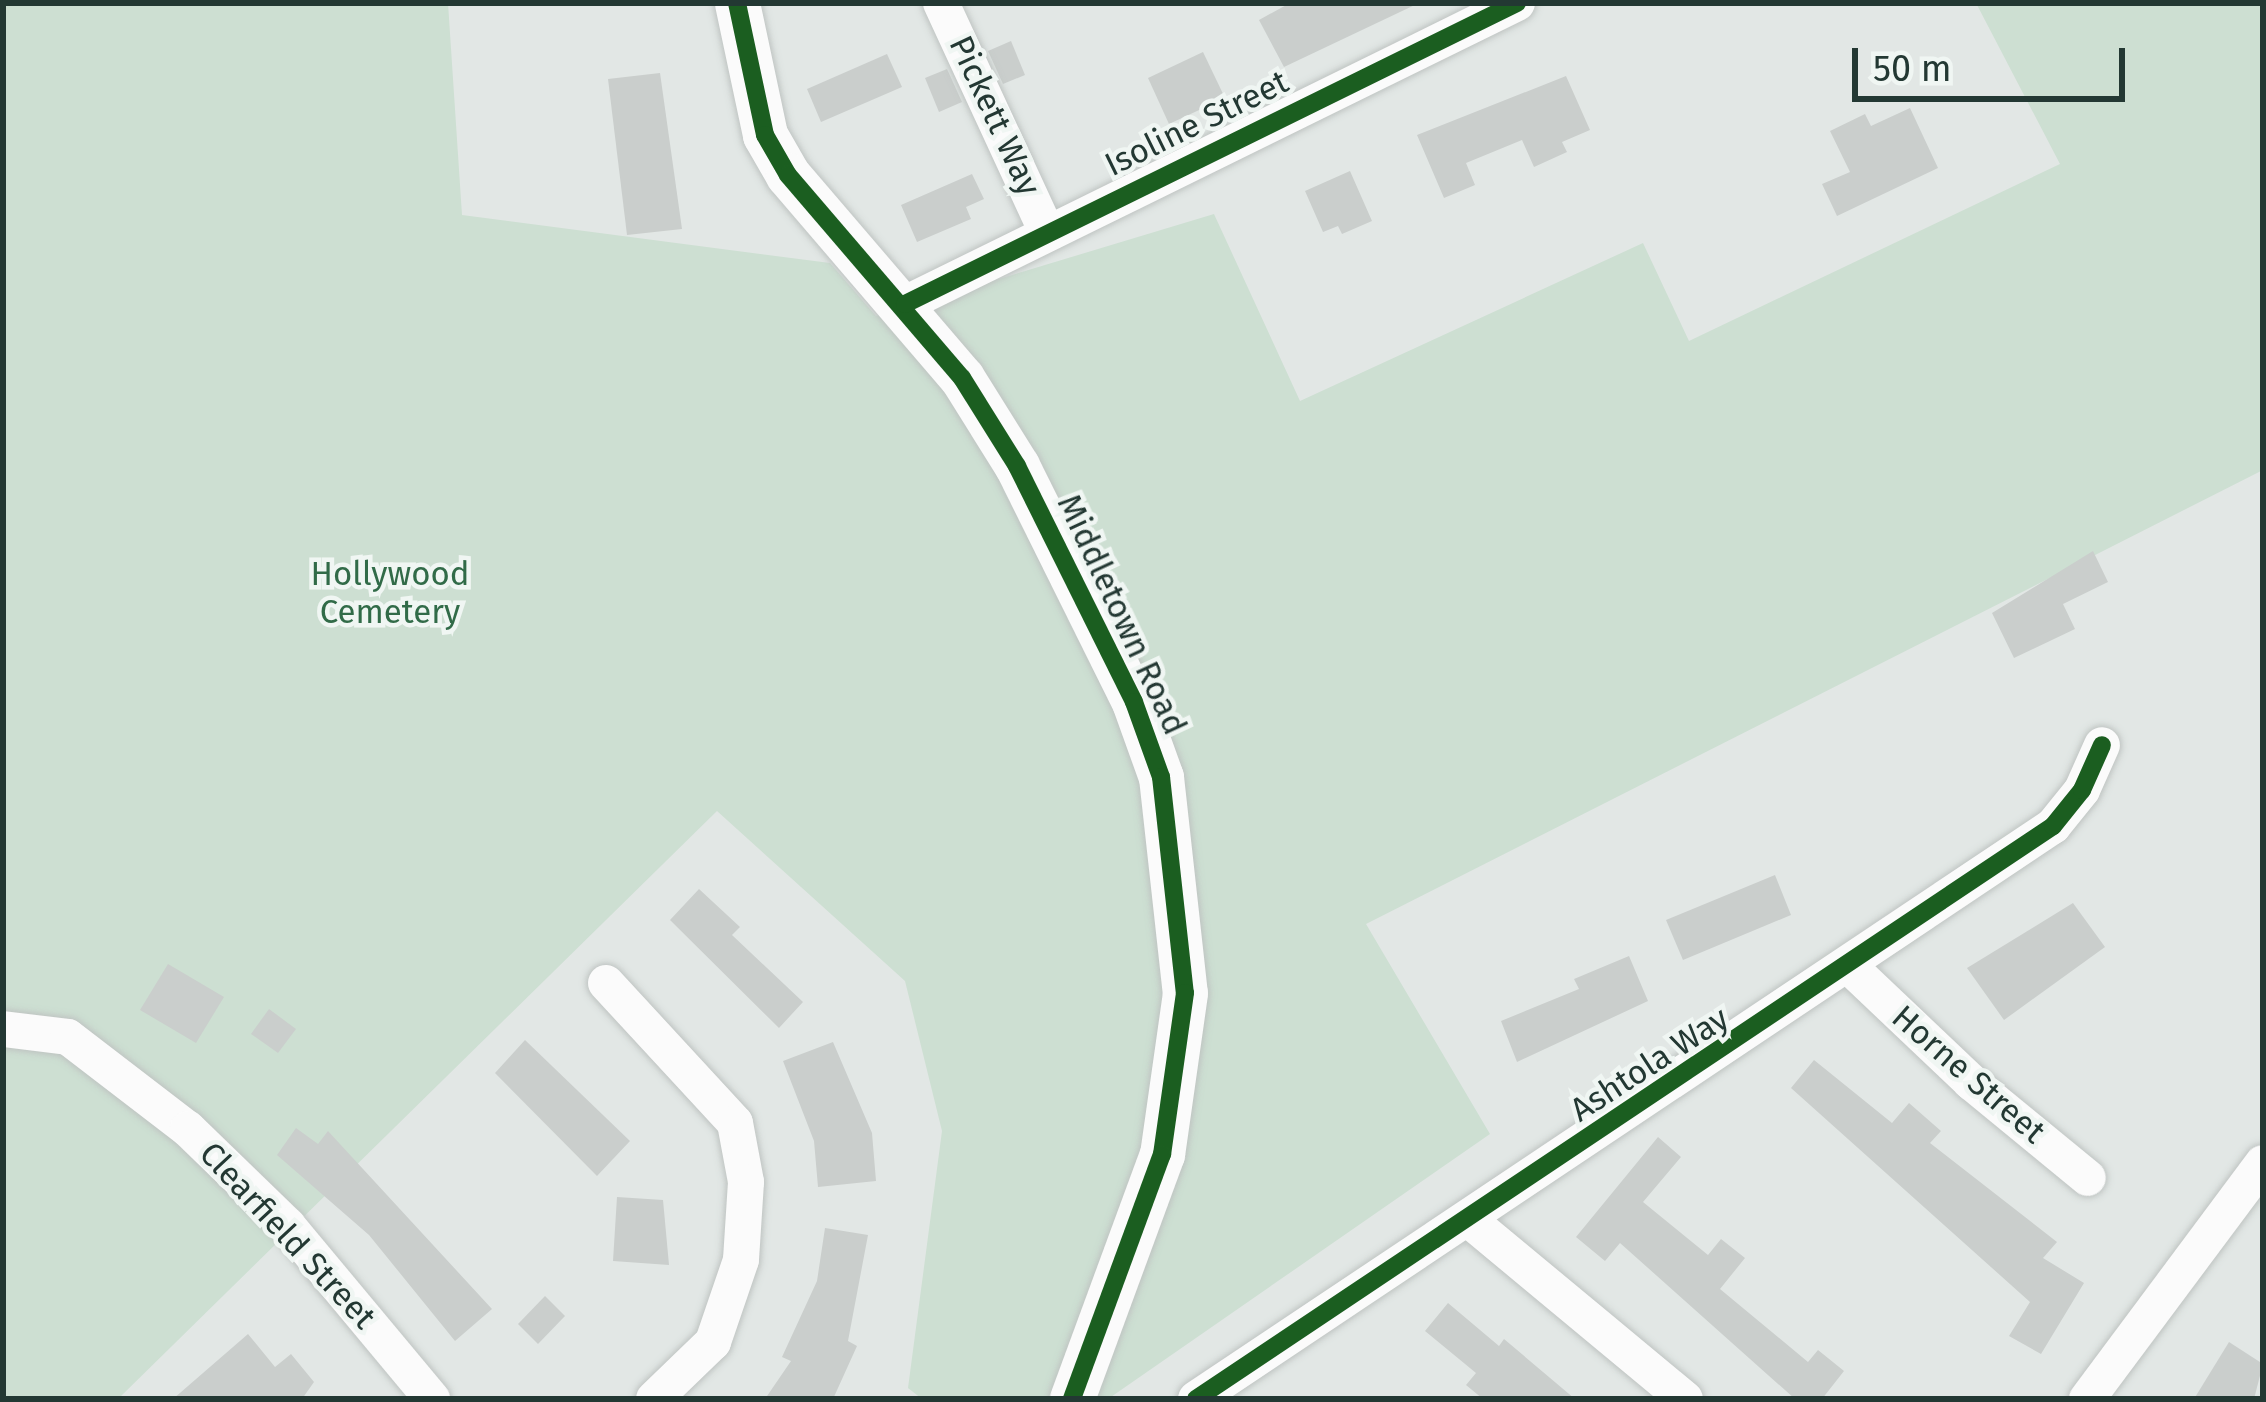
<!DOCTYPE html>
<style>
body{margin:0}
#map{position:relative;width:2266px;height:1402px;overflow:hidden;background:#e2e7e5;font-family:"Fira Sans",sans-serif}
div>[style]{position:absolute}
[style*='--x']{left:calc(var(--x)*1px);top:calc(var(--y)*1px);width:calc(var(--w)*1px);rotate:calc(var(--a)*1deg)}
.green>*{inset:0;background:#cddfd2}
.building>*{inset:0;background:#cacecc}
.roads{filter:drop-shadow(0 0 3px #bfc4c2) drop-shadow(0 0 3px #bfc4c2)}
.minor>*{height:36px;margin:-18px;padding:0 18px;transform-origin:18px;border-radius:18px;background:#fbfbfb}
.tertiary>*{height:45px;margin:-22.5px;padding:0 22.5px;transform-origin:22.5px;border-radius:22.5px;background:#fbfbfb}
.cycleway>*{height:18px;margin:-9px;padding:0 9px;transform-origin:9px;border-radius:9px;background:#1b5e20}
span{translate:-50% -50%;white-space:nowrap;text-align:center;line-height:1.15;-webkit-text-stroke:9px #f0f6f3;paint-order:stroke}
.street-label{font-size:33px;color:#233833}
.park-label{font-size:33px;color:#316b48}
.frame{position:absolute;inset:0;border:6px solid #233833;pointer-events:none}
.scale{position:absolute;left:1852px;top:48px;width:273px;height:54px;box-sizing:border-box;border:6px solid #233833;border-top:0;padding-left:15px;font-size:36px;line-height:42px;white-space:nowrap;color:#233833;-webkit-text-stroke:9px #f0f6f3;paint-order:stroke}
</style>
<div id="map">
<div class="green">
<i style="clip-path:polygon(3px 3px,448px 3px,462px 215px,830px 263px,876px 316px,1214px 214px,1300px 401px,1643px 243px,1689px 341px,2060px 164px,1976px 3px,2263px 3px,2263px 470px,1366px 924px,1490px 1134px,1108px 1399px,922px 1399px,908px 1388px,942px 1131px,905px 981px,717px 811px,118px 1399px,3px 1399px)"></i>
</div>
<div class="building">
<i style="clip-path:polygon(1290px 3px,1419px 3px,1284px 67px,1259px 20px)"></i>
<i style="clip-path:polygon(1011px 41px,1025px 75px,1003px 84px,988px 51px)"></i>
<i style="clip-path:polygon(1203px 52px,1225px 98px,1169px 124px,1148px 78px)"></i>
<i style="clip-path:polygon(887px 54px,902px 87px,821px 122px,807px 89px)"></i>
<i style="clip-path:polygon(947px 69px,962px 102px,939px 112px,925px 78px)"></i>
<i style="clip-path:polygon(660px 73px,682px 229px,627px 235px,608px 79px)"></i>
<i style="clip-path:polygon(1566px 76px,1590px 130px,1562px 142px,1567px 152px,1534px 167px,1522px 140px,1466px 163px,1475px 185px,1444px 198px,1417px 135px)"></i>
<i style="clip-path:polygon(1910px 108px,1938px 168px,1837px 216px,1822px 184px,1850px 172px,1830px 131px,1865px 114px,1871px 126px)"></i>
<i style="clip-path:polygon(1350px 171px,1372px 221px,1342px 234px,1338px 226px,1323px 232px,1305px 191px)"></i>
<i style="clip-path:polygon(972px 174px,984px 199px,966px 207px,971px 219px,917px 242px,901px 205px)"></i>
<i style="clip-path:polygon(2093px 551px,2108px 582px,2063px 604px,2075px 629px,2014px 658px,1992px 613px)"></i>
<i style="clip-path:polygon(1775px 875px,1791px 915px,1683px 960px,1666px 920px)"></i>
<i style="clip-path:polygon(699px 889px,740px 927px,732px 935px,803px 1002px,779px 1028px,670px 920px)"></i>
<i style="clip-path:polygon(2073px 903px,2105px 947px,2004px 1020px,1967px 968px)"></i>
<i style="clip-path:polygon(1629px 956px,1648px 1001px,1517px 1062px,1501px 1021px,1579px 989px,1574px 979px)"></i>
<i style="clip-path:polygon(168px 964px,224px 997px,196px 1043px,140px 1010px)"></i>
<i style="clip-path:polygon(269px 1009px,296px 1029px,278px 1053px,251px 1034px)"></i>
<i style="clip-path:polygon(525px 1040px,630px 1141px,597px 1176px,495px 1073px)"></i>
<i style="clip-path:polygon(833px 1042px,872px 1133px,876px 1181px,818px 1187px,814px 1141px,783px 1061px)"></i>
<i style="clip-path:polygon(1814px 1060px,1892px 1123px,1909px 1103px,1941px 1131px,1930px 1143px,2057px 1242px,2043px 1258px,2084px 1283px,2041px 1354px,2009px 1336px,2030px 1302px,1791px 1088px)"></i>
<i style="clip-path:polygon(296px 1128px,318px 1144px,328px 1131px,492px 1309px,455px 1341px,369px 1235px,277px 1155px)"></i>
<i style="clip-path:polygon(1658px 1137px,1681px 1157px,1643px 1202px,1708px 1255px,1721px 1239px,1745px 1258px,1720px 1289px,1808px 1362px,1818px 1350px,1844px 1371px,1822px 1399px,1795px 1399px,1620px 1243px,1605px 1261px,1576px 1237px)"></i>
<i style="clip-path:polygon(617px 1197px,663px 1200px,669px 1265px,613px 1261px)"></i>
<i style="clip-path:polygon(825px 1228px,868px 1235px,848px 1341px,857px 1346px,833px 1399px,765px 1399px,791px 1361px,782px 1357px,817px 1281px)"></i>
<i style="clip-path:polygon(545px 1296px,565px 1316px,538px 1344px,518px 1324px)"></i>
<i style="clip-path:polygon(1448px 1303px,1499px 1346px,1504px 1339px,1575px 1399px,1483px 1399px,1466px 1385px,1476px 1373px,1425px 1331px)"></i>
<i style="clip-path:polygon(248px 1334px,275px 1367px,291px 1354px,314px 1382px,302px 1399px,173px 1399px)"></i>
<i style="clip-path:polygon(2229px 1342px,2263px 1364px,2254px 1399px,2194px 1399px)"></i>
</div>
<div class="roads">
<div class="minor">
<i style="--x:941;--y:3;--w:250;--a:65.2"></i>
<i style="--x:905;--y:304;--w:682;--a:-26.19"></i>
<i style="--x:1851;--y:968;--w:166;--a:43.5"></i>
<i style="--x:1971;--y:1082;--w:151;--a:39.4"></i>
<i style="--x:606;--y:983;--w:190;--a:47.3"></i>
<i style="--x:735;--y:1123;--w:60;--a:79.4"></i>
<i style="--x:746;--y:1182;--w:78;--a:93.7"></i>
<i style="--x:741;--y:1260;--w:87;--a:108.9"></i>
<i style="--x:713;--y:1342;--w:82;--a:136"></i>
<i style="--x:3;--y:1029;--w:65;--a:7"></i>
<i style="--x:68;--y:1037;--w:151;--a:37.5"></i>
<i style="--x:188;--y:1129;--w:139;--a:44.1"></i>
<i style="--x:288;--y:1226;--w:225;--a:50.2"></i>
<i style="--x:1468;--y:1219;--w:282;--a:39.7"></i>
<i style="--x:1196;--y:1399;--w:1031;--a:-33.77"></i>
<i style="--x:2053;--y:826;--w:46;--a:-51.1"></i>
<i style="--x:2082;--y:790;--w:49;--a:-66"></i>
<i style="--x:2087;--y:1399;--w:294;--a:-53.3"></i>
</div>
<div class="tertiary">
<i style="--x:737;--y:3;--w:135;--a:78"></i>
<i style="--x:765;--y:135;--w:46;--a:60.1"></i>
<i style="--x:788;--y:175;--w:267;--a:49.4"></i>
<i style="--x:962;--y:378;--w:104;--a:58"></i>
<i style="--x:1017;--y:466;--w:263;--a:63.6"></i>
<i style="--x:1134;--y:702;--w:80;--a:70.2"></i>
<i style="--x:1161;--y:777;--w:217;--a:83.7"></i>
<i style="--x:1185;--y:993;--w:163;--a:98.1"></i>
<i style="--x:1162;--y:1154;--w:261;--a:110.2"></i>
</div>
</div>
<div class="cycleway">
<i style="--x:737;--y:3;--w:135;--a:78"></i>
<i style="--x:765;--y:135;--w:46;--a:60.1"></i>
<i style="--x:788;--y:175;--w:267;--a:49.4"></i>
<i style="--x:962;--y:378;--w:104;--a:58"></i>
<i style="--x:1017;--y:466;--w:263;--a:63.6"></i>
<i style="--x:1134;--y:702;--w:80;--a:70.2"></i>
<i style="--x:1161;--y:777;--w:217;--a:83.7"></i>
<i style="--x:1185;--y:993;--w:163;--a:98.1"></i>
<i style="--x:1162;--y:1154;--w:261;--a:110.2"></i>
<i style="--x:905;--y:304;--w:682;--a:-26.19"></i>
<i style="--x:1196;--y:1399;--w:1031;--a:-33.77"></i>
<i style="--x:2053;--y:826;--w:46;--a:-51.1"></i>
<i style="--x:2082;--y:790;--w:49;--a:-66"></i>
</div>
<div class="street-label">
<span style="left:994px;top:116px;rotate:65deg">Pickett Way</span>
<span style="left:1197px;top:124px;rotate:-26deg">Isoline Street</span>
<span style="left:1121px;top:615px;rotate:65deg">Middletown Road</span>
<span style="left:1650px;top:1065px;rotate:-33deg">Ashtola Way</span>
<span style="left:1968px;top:1075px;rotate:41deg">Horne Street</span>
<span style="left:287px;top:1236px;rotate:47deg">Clearfield Street</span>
</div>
<div class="park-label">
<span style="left:390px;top:594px">Hollywood<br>Cemetery</span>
</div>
<div class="frame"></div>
<div class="scale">50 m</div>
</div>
